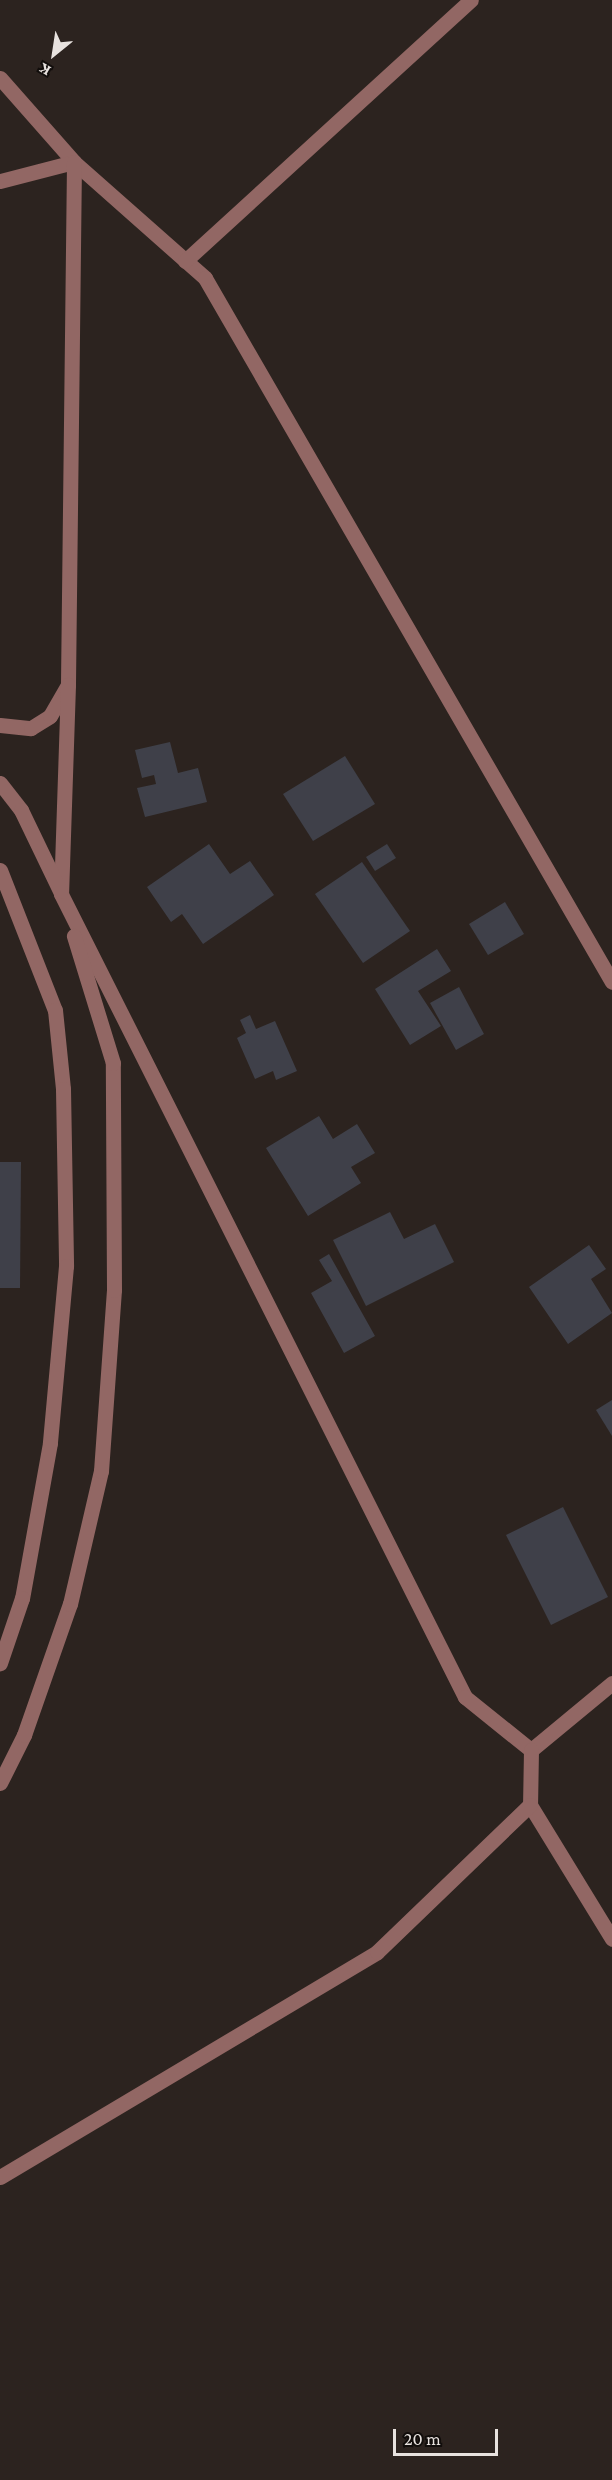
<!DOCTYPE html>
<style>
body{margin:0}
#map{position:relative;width:612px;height:2480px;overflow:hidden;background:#2c231f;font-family:"Crimson Pro",serif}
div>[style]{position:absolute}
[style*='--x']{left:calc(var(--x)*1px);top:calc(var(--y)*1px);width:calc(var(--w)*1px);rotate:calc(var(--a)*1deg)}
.building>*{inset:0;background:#3f4049}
.minor>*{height:15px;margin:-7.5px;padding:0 7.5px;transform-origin:7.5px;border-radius:7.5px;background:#926764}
span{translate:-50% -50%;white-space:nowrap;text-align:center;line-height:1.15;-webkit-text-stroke:6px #110d0b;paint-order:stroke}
.north{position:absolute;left:24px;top:24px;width:60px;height:60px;-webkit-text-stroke:4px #110d0b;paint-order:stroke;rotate:210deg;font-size:16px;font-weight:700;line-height:24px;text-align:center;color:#e8e2df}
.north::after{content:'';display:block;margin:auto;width:21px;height:27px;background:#e8e2df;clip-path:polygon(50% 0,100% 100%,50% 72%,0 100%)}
.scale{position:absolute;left:393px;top:2429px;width:105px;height:27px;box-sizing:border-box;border:3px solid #e8e2df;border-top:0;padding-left:8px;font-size:18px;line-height:21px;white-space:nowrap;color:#e8e2df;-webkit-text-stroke:4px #110d0b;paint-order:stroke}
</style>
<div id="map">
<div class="building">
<i style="clip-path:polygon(170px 742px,178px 773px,198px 768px,207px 802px,145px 817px,137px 788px,156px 784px,154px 775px,142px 778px,135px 750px)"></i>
<i style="clip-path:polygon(345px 756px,375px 804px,313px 841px,283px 794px)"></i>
<i style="clip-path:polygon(209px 844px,230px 874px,250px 861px,274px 895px,203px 944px,182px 914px,171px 922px,147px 887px)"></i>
<i style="clip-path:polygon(387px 844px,396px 858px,375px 871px,366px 857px)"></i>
<i style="clip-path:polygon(362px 862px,410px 931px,363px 963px,315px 894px)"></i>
<i style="clip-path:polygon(505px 902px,524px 934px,488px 955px,469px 924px)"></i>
<i style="clip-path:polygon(437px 949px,451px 971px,418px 991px,441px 1026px,410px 1045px,375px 989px)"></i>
<i style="clip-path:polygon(459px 987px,484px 1034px,456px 1050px,430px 1003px)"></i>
<i style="clip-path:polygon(250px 1015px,256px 1029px,275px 1021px,297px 1071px,276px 1080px,273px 1071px,255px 1079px,237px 1038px,246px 1033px,240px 1020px)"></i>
<i style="clip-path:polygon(319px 1116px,333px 1139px,357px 1124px,375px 1153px,351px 1167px,361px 1183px,308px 1216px,266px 1148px)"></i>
<i style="clip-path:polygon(0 1162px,21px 1162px,20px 1288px,0 1288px)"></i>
<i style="clip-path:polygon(390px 1212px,404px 1239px,435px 1224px,454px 1262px,366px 1306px,333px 1240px)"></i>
<i style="clip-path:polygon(589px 1245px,606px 1269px,591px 1279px,612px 1313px,568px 1344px,529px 1287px)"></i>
<i style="clip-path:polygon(329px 1254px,375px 1336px,344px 1353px,311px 1293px,332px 1281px,319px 1260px)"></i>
<i style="clip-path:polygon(612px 1400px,612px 1436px,596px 1410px)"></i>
<i style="clip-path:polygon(563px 1507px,608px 1597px,551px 1625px,506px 1535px)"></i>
</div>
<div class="minor">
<i style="--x:0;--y:78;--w:112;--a:48.6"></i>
<i style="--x:74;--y:162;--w:175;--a:41.5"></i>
<i style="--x:205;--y:278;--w:813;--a:59.97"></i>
<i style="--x:0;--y:181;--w:76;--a:-14.4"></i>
<i style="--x:74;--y:162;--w:523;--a:90.66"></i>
<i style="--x:185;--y:261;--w:387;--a:-42.4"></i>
<i style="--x:0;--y:725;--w:31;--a:6"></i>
<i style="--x:31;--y:728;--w:22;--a:-32"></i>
<i style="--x:50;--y:716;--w:36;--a:-60"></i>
<i style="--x:68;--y:685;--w:209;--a:91.9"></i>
<i style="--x:61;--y:894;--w:899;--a:63.29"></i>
<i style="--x:465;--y:1697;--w:85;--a:38.8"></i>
<i style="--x:0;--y:783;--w:34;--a:52"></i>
<i style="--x:21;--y:810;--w:90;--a:64.3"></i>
<i style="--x:0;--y:870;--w:150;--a:68.6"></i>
<i style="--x:55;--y:1010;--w:79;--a:84.2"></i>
<i style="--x:63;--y:1089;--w:177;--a:89"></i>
<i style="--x:66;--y:1266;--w:178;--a:95.2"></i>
<i style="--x:50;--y:1443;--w:158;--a:100.2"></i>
<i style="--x:22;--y:1598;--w:69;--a:108.7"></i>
<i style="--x:612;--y:1683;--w:105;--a:140.4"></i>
<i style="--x:531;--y:1750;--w:55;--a:91"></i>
<i style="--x:530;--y:1805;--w:157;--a:58.5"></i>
<i style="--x:0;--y:1783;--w:54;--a:-63.4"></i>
<i style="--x:24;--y:1735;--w:139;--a:-70.7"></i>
<i style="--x:70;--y:1604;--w:137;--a:-76.9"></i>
<i style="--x:101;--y:1471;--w:181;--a:-85.9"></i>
<i style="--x:114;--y:1290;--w:227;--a:-90.3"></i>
<i style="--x:113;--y:1063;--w:133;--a:-107.1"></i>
<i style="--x:0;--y:2177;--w:439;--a:-30.8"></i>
<i style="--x:377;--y:1952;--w:212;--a:-43.9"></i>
</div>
<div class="north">K</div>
<div class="scale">20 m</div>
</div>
